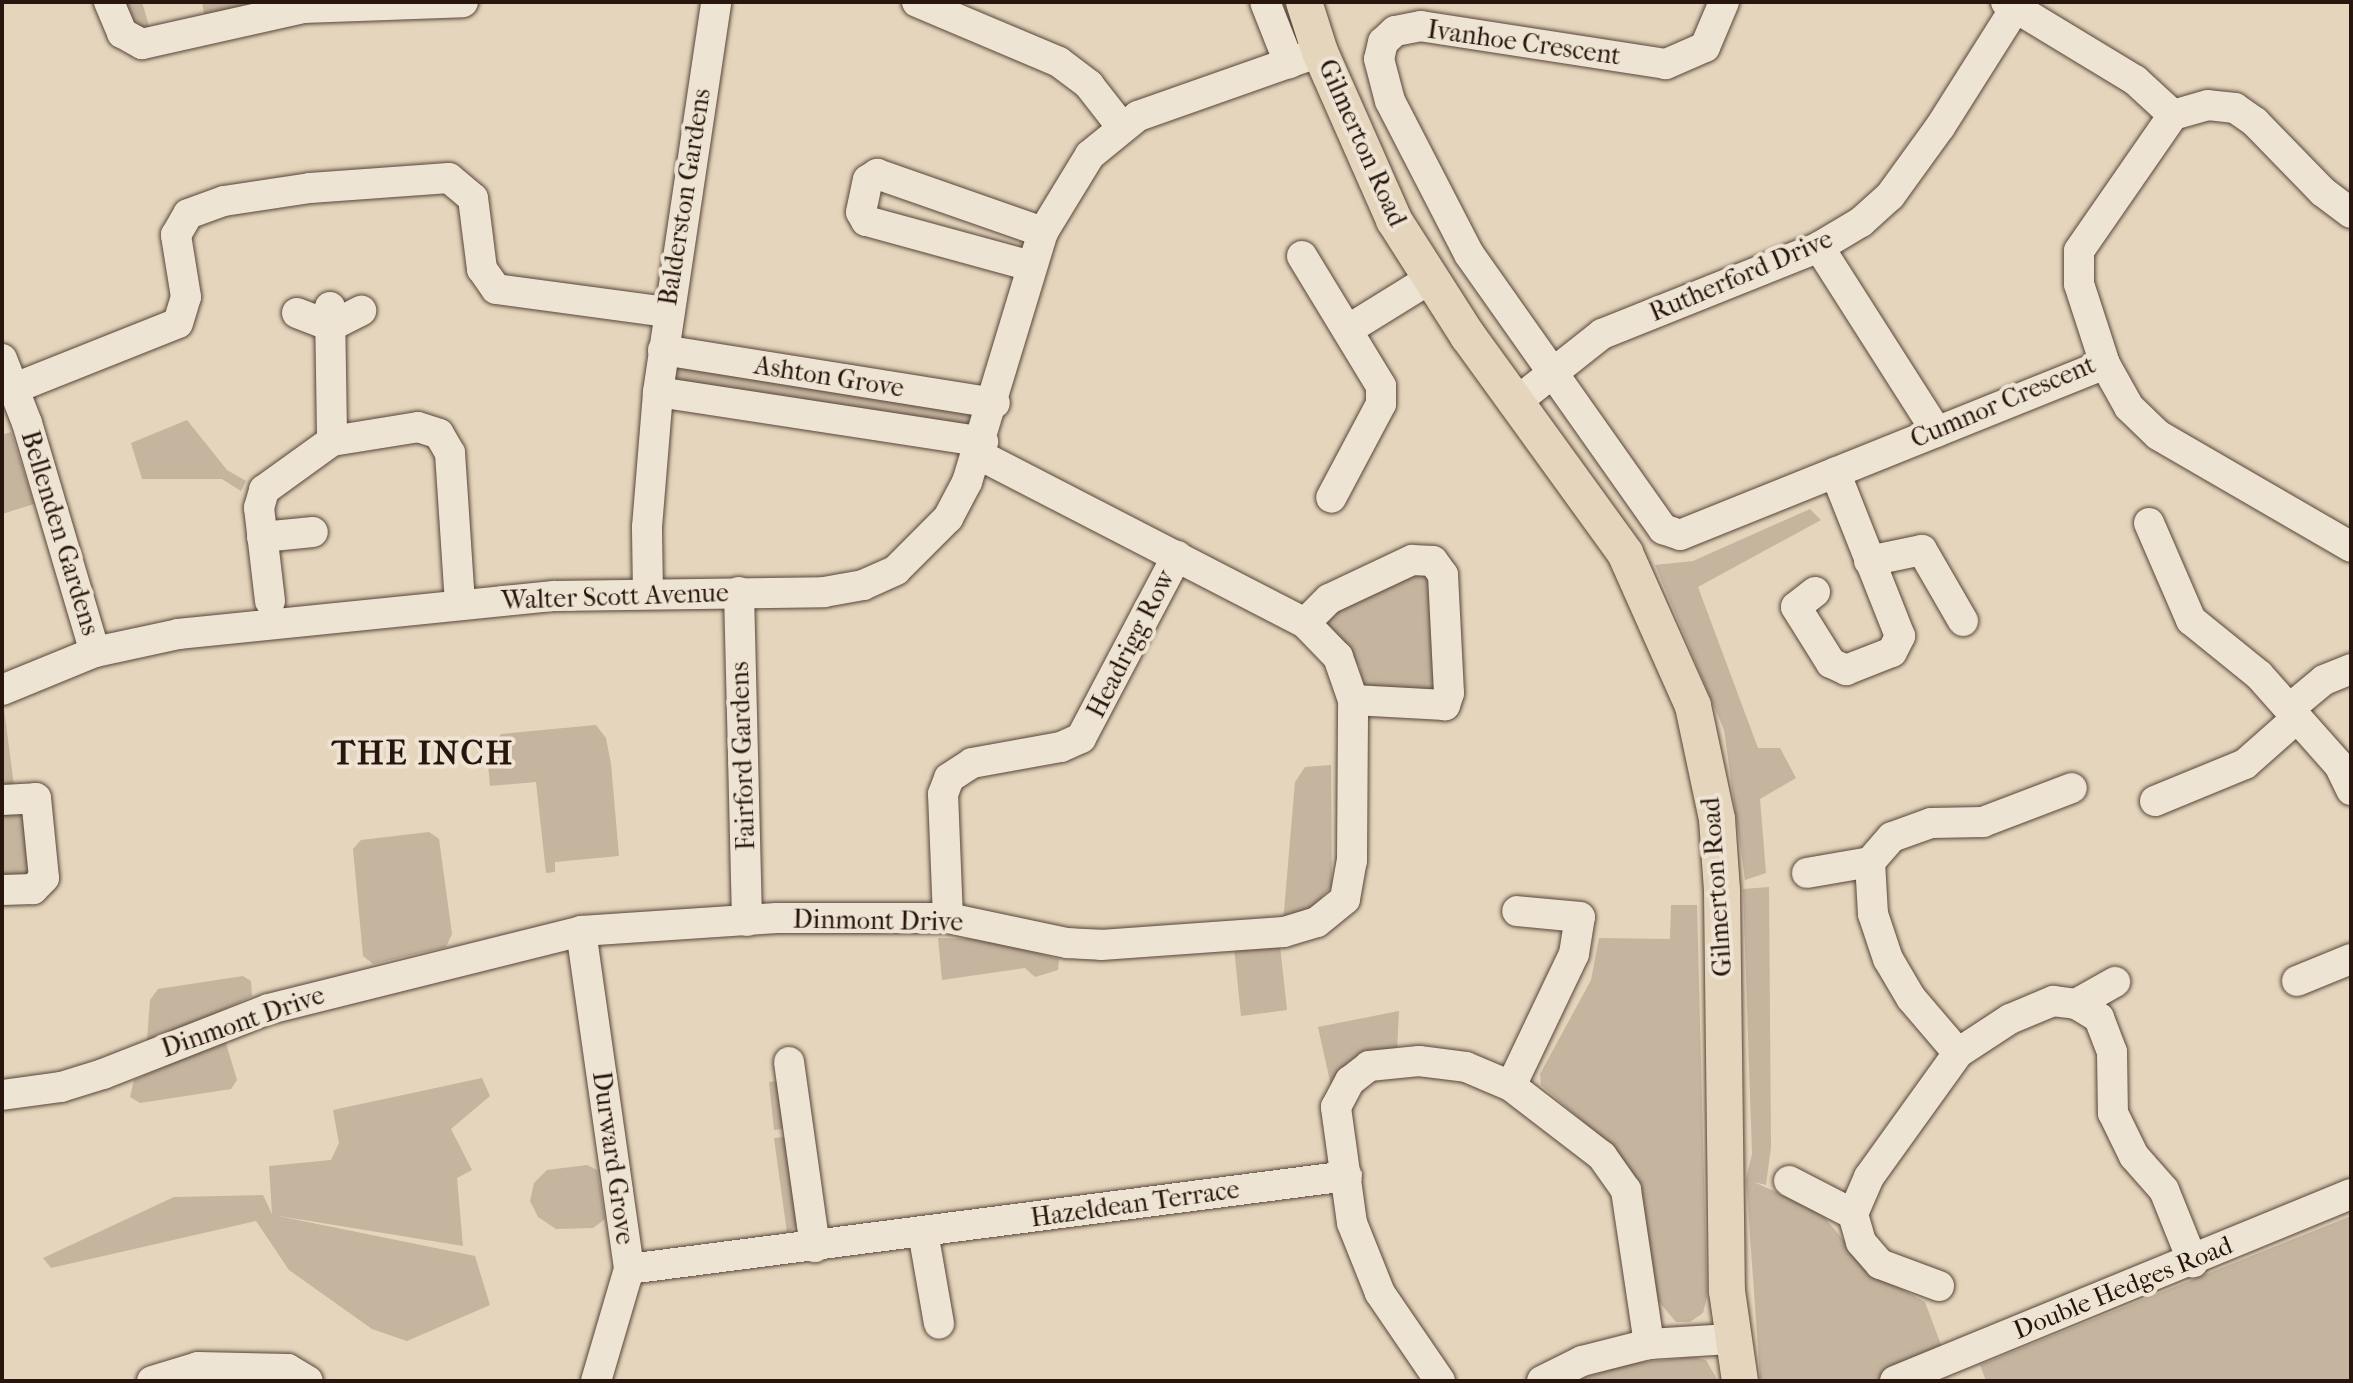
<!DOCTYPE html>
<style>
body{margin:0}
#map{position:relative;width:2353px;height:1383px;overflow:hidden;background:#e5d5bc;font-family:"IM FELL French Canon",serif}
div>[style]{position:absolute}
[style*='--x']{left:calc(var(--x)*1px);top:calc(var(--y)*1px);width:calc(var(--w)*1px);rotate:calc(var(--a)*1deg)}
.green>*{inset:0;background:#c5b49e}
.roads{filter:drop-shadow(0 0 2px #574539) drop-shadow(0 0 2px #574539)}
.minor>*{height:30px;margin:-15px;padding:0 15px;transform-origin:15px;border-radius:15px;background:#eee4d3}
.major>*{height:36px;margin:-18px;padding:0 18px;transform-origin:18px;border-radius:18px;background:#e5d5bc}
span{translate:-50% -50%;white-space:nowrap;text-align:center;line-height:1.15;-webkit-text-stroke:8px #eee4d3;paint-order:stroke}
.street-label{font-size:26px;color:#28150d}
.district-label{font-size:34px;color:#28150d;font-weight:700;letter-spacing:2px}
.frame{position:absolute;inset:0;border:4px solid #28150d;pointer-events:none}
</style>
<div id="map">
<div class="green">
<i style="clip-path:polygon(117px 2px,142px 2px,151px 33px,140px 37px)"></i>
<i style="clip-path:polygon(202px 2px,344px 2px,205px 18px)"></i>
<i style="clip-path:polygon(676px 360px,973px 408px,969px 432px,673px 387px)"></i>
<i style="clip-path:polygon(187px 420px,227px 470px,246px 481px,241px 491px,222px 479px,142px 479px,131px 443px)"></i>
<i style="clip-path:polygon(11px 432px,34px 504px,2px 514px,2px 435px)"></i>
<i style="clip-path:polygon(1810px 509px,1821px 520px,1698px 587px,1758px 748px,1780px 748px,1796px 778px,1760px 799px,1766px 873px,1745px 880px,1724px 730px,1655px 565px,1693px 561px)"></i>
<i style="clip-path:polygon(1409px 569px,1435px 581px,1438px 689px,1366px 693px,1359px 666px,1324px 622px,1330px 609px)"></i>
<i style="clip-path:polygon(4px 709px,15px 793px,2px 793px)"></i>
<i style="clip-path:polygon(596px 725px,606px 738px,611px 764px,619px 856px,555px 862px,555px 872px,546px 873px,536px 782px,490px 786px,487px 753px,501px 734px)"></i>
<i style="clip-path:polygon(1331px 765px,1332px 886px,1309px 911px,1283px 923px,1295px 782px,1305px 767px)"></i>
<i style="clip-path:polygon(31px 813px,33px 873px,2px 883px,2px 815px)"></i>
<i style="clip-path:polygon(429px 832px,439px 839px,452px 934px,446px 947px,373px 964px,363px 956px,353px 849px,361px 840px)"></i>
<i style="clip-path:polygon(1769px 887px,1771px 1147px,1766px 1185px,1754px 1182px,1820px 1212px,1869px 1271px,1925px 1302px,1943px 1350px,1875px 1381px,1761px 1381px,1760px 1377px,1746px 1179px,1752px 1154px,1743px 889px)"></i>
<i style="clip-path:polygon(1671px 905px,1697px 905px,1707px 1297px,1703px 1313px,1690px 1322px,1676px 1322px,1660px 1303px,1650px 1303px,1606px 1141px,1541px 1085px,1540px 1074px,1591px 980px,1599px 938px,1670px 939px)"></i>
<i style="clip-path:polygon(938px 938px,984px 939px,1059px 959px,1058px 970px,1035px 977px,1025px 968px,942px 980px)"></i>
<i style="clip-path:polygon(1280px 946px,1287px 1010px,1241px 1016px,1234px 948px)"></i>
<i style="clip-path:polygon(243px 976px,251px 981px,252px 996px,155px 1043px,147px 1040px,150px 1000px,158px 989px)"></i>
<i style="clip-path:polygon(1399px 1011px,1397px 1052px,1331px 1086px,1318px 1027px)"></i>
<i style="clip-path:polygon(225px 1040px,237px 1080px,231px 1089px,140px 1103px,130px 1097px,134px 1080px)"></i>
<i style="clip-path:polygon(482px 1078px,490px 1096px,451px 1129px,472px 1170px,457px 1178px,463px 1246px,273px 1215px,475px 1256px,490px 1305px,407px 1341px,372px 1329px,289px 1270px,256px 1221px,51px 1268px,43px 1258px,174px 1197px,263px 1195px,272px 1214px,269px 1166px,331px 1160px,339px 1143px,333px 1110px)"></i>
<i style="clip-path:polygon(788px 1080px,792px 1128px,774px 1130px,769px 1082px)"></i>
<i style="clip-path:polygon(795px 1136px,801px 1223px,787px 1233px,774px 1138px)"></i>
<i style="clip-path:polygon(587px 1165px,597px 1170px,605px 1219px,593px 1228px,556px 1229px,538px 1217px,530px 1201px,534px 1183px,547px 1170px)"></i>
<i style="clip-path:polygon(2351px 1216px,2351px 1381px,1986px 1381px,1980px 1365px)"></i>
<i style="clip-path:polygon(1694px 1357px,1706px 1360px,1718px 1381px,1573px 1381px,1634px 1363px)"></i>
</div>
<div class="roads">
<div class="minor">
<i style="--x:109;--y:2;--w:34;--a:67"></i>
<i style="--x:122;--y:33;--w:23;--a:29"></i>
<i style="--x:142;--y:44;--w:165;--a:-12.6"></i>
<i style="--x:303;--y:8;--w:160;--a:-2.1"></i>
<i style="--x:917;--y:2;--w:154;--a:22.9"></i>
<i style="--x:1059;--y:62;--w:38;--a:37"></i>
<i style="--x:1089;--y:85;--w:52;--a:52"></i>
<i style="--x:1265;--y:2;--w:66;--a:68.5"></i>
<i style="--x:1724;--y:2;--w:49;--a:112.9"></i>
<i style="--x:1705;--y:47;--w:43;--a:156.4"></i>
<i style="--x:1666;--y:64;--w:248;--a:-171.2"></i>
<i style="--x:1421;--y:26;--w:26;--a:169"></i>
<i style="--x:1395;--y:31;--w:16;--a:137"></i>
<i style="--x:1383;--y:42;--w:17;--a:103"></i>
<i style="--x:1379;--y:59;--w:43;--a:75.3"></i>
<i style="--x:1390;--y:101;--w:172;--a:62.7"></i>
<i style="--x:1469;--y:254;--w:337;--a:54.8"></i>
<i style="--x:1663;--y:529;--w:18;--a:19"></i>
<i style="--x:1680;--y:535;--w:458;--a:-21.9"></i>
<i style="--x:2006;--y:2;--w:151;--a:31.2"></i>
<i style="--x:2135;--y:80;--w:52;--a:42.6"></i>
<i style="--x:2351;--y:213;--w:35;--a:-143"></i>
<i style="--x:2323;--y:192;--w:98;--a:-134.2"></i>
<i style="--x:2255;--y:122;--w:24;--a:-145"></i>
<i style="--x:2235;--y:108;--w:27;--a:-174"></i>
<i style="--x:2208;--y:105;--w:36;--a:164"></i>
<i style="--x:2173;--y:115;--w:165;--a:124.7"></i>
<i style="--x:2079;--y:251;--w:33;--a:90"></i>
<i style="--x:2079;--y:284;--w:84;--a:72"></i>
<i style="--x:2105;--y:364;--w:49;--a:60.8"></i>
<i style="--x:2129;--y:407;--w:40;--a:44"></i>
<i style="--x:2158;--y:435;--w:223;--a:30.1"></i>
<i style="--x:1819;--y:247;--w:219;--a:57.5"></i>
<i style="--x:1302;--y:256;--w:152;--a:58.7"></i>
<i style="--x:1381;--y:386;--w:18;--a:90"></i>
<i style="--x:1381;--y:404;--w:106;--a:118"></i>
<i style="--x:1031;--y:266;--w:171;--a:-164.7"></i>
<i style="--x:866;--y:221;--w:10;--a:-119"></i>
<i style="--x:861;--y:212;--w:33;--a:-78"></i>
<i style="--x:868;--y:180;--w:11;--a:-34"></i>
<i style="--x:877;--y:174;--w:176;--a:19.3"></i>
<i style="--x:330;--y:307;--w:134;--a:89.1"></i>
<i style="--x:297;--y:313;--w:36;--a:21"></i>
<i style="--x:331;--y:326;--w:34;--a:-27"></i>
<i style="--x:1349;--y:329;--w:95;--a:-31.7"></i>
<i style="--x:663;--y:350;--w:336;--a:9.1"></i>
<i style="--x:2;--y:359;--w:69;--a:68.7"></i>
<i style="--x:27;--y:423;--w:239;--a:73.5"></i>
<i style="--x:15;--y:388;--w:175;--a:-21.7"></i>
<i style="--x:178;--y:323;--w:27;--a:-73"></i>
<i style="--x:186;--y:297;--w:63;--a:-99.2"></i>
<i style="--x:176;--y:235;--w:24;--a:-60"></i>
<i style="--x:188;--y:214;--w:38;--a:-20"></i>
<i style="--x:224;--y:201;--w:87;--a:-8.6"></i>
<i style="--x:310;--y:188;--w:139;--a:-4.1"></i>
<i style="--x:449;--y:178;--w:31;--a:40"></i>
<i style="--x:473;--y:198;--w:72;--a:82.8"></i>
<i style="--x:482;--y:269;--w:24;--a:55"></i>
<i style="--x:496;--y:289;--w:173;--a:7.7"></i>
<i style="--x:658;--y:392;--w:329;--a:8.7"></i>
<i style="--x:1516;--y:402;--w:110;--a:-38.3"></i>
<i style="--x:1602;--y:334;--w:234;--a:-21.8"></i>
<i style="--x:1819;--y:247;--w:49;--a:-30.8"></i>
<i style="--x:1861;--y:222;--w:39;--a:-42"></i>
<i style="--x:1890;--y:196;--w:85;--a:-54.1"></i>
<i style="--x:1940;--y:127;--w:148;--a:-57.7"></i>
<i style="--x:2149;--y:523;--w:106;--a:66.6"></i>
<i style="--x:2191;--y:620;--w:87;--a:39"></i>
<i style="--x:2259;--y:675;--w:120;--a:48.4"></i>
<i style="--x:2339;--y:765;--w:28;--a:64"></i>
<i style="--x:262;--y:537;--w:51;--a:-5.6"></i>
<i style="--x:1869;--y:561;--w:54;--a:-11.7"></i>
<i style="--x:1922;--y:550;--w:82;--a:60"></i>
<i style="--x:739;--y:592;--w:329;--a:88.6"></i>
<i style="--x:1815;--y:592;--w:24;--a:142"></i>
<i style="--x:1796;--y:607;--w:66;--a:58"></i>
<i style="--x:1831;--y:663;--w:17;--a:25"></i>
<i style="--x:1846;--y:670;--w:49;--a:-21.4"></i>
<i style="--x:1892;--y:652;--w:18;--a:-63"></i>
<i style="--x:1900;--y:636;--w:176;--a:-111.6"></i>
<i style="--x:648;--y:594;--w:67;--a:-90.9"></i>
<i style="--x:647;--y:527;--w:135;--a:-85.3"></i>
<i style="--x:658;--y:392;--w:394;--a:-81.5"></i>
<i style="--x:270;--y:601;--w:94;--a:-96.7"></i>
<i style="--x:259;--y:508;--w:19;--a:-74"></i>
<i style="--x:264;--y:490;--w:84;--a:-35.8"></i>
<i style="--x:332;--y:441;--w:87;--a:-9.2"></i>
<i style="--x:418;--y:427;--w:22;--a:18"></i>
<i style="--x:439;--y:434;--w:22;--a:60"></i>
<i style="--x:450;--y:453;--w:150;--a:86.2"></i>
<i style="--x:1305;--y:623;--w:34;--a:-45"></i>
<i style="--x:1329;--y:599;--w:92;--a:-25.2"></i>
<i style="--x:1412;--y:560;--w:21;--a:3"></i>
<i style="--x:1433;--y:561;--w:17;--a:54"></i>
<i style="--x:1443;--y:575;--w:118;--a:87.1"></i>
<i style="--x:1449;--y:693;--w:13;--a:108"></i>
<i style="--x:1445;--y:705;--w:92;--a:-176.9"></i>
<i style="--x:2;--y:690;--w:100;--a:-22.2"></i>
<i style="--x:95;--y:652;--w:85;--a:-12.2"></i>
<i style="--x:178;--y:634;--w:378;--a:-5.8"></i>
<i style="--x:554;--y:596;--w:270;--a:-0.8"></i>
<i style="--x:824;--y:592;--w:40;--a:-10"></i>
<i style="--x:863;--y:585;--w:36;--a:-24"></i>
<i style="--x:896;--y:570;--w:74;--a:-45"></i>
<i style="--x:948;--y:518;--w:41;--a:-62.2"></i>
<i style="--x:967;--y:482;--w:261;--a:-73.1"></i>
<i style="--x:1043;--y:232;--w:90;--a:-58.6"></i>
<i style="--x:1090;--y:155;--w:62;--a:-39.1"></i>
<i style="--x:1138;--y:116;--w:193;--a:-19.4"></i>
<i style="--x:2289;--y:709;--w:45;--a:-39.6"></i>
<i style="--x:2324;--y:680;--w:29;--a:-22"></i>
<i style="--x:2;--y:800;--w:34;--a:-3"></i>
<i style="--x:36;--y:798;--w:80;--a:84.3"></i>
<i style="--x:44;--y:878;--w:16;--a:135"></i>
<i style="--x:33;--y:889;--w:31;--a:178"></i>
<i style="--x:2155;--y:801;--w:97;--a:-22.3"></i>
<i style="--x:2245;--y:764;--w:69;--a:-41.5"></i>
<i style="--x:1807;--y:873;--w:64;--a:-9.9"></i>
<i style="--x:948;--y:918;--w:124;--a:-92.3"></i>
<i style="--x:943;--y:794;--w:17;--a:-69"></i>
<i style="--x:949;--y:778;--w:27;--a:-33"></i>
<i style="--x:972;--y:763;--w:90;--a:-10.2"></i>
<i style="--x:1061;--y:747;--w:22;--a:-24"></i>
<i style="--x:1081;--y:738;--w:206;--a:-62.2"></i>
<i style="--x:581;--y:931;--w:341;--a:81.9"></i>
<i style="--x:629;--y:1269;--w:117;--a:106.4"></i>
<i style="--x:2297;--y:981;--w:58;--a:-22.2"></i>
<i style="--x:2076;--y:1004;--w:45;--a:-29.4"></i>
<i style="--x:1958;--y:1053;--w:72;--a:-130.5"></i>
<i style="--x:1911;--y:998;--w:45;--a:-120.5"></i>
<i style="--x:1888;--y:959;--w:47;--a:-108.4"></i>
<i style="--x:1873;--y:914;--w:52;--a:-93.3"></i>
<i style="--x:1870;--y:862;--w:33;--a:-49"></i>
<i style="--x:1892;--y:837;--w:41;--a:-19.7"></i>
<i style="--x:1931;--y:823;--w:52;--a:-1.1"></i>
<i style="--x:1983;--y:822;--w:95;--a:-20.9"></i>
<i style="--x:789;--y:1062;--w:187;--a:82"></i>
<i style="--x:1511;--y:1086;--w:146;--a:-64.5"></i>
<i style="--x:1574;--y:954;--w:37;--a:-81"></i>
<i style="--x:1580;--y:917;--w:63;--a:-174.6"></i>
<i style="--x:2;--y:1095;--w:60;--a:-7.7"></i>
<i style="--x:61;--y:1087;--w:44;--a:-17.2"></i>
<i style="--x:103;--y:1074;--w:178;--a:-21.4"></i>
<i style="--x:269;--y:1009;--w:322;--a:-14"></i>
<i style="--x:581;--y:931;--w:196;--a:-3.8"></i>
<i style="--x:777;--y:918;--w:171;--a:0"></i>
<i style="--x:948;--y:918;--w:122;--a:11.9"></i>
<i style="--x:1067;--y:943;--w:34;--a:3"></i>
<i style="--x:1101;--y:945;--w:183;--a:-4.1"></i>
<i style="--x:1284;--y:932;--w:34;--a:-17"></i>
<i style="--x:1317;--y:922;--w:36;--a:-39"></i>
<i style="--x:1345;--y:899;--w:39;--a:-80"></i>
<i style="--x:1352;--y:861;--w:161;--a:-89.6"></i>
<i style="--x:1353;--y:700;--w:46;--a:-109.2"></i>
<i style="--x:1338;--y:657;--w:47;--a:-134.1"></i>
<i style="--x:1305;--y:623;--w:368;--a:-152.7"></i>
<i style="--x:1789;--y:1181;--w:72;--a:27.3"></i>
<i style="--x:923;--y:1232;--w:93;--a:80.1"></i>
<i style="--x:629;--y:1269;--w:724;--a:-7.38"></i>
<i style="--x:1939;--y:1286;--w:63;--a:-159.6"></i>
<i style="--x:1880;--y:1264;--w:29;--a:-131"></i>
<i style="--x:1861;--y:1242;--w:29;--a:-106"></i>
<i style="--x:1853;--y:1214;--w:40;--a:-66.6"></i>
<i style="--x:1869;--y:1177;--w:153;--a:-54.3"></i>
<i style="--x:1958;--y:1053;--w:62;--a:-33.2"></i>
<i style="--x:2010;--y:1019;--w:47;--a:-22.7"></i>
<i style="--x:2053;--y:1001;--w:23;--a:7"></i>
<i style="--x:2076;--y:1004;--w:27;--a:31"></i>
<i style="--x:2099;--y:1018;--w:36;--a:69"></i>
<i style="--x:2112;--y:1052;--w:61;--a:89.1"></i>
<i style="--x:2113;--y:1113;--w:48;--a:64"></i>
<i style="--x:2134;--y:1156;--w:45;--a:48.6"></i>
<i style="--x:2164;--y:1190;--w:78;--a:68.1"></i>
<i style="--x:152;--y:1381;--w:48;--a:-16.9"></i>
<i style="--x:198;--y:1367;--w:90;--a:1.3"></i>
<i style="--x:288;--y:1369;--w:23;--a:31"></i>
<i style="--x:1440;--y:1381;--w:107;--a:-124.3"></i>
<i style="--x:1380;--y:1293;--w:75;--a:-111.8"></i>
<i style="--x:1352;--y:1223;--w:117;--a:-97.9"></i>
<i style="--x:1336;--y:1107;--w:30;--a:-62"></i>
<i style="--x:1350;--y:1081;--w:24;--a:-38"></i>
<i style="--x:1369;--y:1066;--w:50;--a:-5.7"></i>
<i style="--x:1419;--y:1061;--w:47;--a:7.3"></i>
<i style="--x:1466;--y:1067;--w:49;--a:22.9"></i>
<i style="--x:1511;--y:1086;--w:115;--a:37.6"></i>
<i style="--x:1602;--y:1156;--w:42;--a:54.8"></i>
<i style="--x:1626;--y:1190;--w:156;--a:81.5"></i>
<i style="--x:1542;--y:1381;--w:45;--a:-26.6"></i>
<i style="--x:1582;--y:1361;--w:69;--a:-14.2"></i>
<i style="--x:1649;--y:1344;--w:81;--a:-3.5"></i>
<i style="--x:1895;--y:1381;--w:493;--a:-22.3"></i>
</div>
<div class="major">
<i style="--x:1304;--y:2;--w:52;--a:72.3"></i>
<i style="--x:1320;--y:52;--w:184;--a:66.2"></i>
<i style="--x:1394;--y:220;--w:138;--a:57.5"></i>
<i style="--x:1468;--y:336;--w:268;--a:54.1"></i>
<i style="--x:1625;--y:553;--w:167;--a:66"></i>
<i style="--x:1693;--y:706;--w:116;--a:78"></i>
<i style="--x:1717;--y:819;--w:71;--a:86"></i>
<i style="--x:1722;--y:890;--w:401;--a:89.3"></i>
<i style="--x:1727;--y:1291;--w:91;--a:81.8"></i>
</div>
</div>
<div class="street-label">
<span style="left:1524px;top:43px;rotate:8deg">Ivanhoe Crescent</span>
<span style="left:1362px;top:143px;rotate:66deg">Gilmerton Road</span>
<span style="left:685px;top:197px;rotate:-81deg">Balderston Gardens</span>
<span style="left:1741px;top:276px;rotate:-23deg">Rutherford Drive</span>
<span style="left:829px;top:377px;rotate:9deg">Ashton Grove</span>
<span style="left:2003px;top:402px;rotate:-23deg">Cumnor Crescent</span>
<span style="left:60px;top:533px;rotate:73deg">Bellenden Gardens</span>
<span style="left:615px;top:597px;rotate:-2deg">Walter Scott Avenue</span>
<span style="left:1131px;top:644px;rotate:-63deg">Headrigg Row</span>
<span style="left:743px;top:756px;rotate:-92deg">Fairford Gardens</span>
<span style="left:1717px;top:887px;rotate:-94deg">Gilmerton Road</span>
<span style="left:878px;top:921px;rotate:1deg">Dinmont Drive</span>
<span style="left:243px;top:1022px;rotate:-19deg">Dinmont Drive</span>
<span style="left:613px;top:1158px;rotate:82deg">Durward Grove</span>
<span style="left:1135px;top:1204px;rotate:-8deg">Hazeldean Terrace</span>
<span style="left:2123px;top:1288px;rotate:-22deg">Double Hedges Road</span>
</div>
<div class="district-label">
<span style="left:423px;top:754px">THE INCH</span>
</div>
<div class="frame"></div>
</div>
